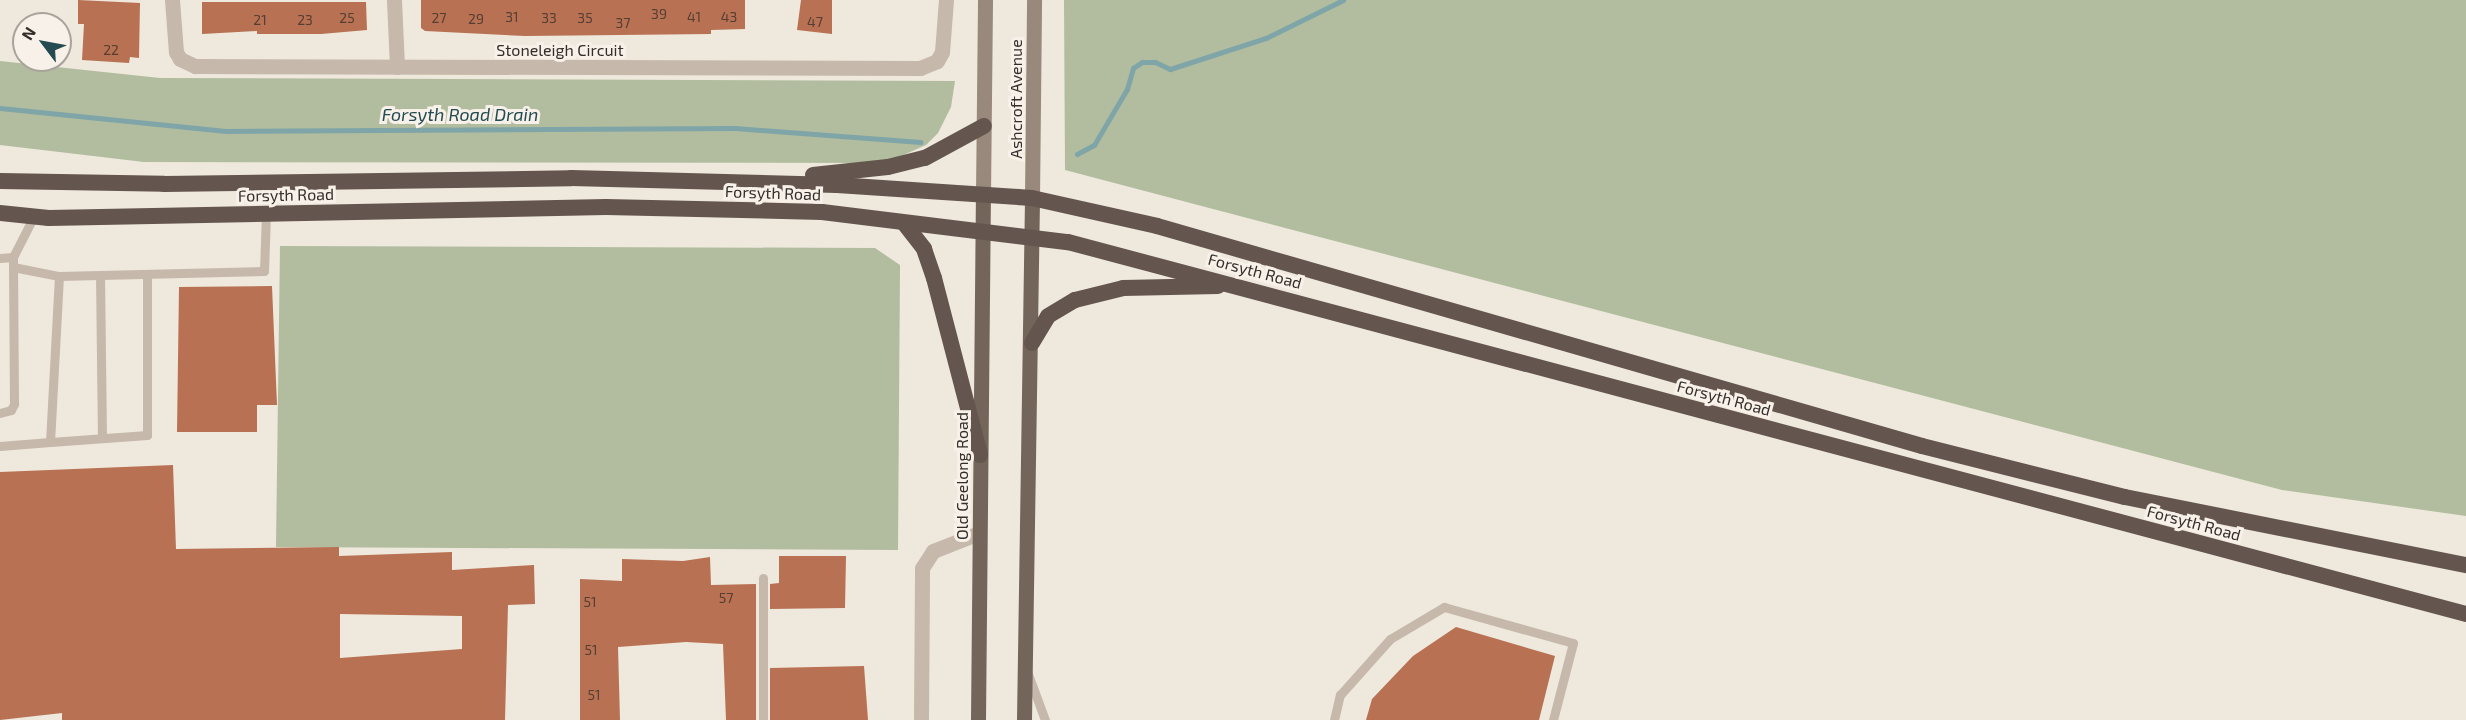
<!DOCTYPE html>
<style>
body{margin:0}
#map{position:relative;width:2466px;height:720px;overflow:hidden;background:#efe8dd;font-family:"Exo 2",sans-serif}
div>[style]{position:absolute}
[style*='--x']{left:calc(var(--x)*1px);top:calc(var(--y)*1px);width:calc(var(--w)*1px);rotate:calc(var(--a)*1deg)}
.green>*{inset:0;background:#b1bd9e}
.stream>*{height:5px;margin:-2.5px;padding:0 2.5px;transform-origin:2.5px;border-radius:2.5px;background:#7fa5a9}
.building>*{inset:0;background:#b87152}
.service>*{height:9px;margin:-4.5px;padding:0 4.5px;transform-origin:4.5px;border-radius:4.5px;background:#c6b8aa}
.minor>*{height:15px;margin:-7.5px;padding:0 7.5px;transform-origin:7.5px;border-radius:7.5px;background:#c6b8aa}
.secondary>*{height:15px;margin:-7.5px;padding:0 7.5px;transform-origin:7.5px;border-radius:7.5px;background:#99887c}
.primary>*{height:15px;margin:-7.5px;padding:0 7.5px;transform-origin:7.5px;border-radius:7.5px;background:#74655b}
.trunk>*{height:16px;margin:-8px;padding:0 8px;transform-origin:8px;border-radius:8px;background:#64564e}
span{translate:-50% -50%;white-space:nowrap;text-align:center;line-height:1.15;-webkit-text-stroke:6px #f7f1e9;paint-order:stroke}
.number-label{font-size:14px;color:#553e33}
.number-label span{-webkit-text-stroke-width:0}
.street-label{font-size:16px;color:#342d29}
.water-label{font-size:18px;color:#234b51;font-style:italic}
.north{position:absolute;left:12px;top:12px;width:60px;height:60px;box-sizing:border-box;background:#f7f1e9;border:2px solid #a9a39c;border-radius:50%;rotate:302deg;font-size:16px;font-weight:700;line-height:24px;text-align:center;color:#342d29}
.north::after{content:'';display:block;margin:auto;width:21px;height:27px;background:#234b51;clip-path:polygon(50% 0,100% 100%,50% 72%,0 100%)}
</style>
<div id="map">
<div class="green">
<i style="clip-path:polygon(1064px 0,2466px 0,2466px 516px,2282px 490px,1065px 170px)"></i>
<i style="clip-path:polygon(0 61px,160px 78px,955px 81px,951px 107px,938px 133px,926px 145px,885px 163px,144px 162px,0 145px)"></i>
<i style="clip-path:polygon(280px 246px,875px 248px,900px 265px,898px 550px,276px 547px)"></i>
</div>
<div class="stream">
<i style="--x:0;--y:108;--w:227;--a:5.8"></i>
<i style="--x:226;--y:131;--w:509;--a:-0.34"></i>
<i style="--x:735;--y:128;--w:186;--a:4.3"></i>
<i style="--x:1077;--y:154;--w:19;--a:-28"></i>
<i style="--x:1094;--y:145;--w:65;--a:-59.5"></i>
<i style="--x:1127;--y:89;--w:22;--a:-74"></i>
<i style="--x:1133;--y:68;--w:11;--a:-34"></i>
<i style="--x:1142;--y:62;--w:13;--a:0"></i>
<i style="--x:1155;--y:62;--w:17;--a:25"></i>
<i style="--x:1170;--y:69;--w:101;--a:-17.9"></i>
<i style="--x:1266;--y:38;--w:86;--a:-26.3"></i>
</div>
<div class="building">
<i style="clip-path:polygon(78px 0,140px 3px,139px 58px,130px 57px,129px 63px,82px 60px,84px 24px,78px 24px)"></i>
<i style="clip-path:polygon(421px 0,745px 0,745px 29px,711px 30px,711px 34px,525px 36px,425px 31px,421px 28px)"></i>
<i style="clip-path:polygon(801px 0,832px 0,832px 34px,797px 30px)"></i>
<i style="clip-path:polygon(202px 2px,366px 2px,367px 30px,321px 34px,257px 34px,257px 31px,202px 34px)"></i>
<i style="clip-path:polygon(272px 286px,277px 405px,257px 405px,257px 432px,177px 432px,179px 287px)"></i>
<i style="clip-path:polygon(evenodd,173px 465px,176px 549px,339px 547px,339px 556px,452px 552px,452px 570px,534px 565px,535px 604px,508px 605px,505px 720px,62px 720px,62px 713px,0 720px,0 472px,173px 465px,340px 614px,462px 616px,462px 649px,340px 658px,340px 614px)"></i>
<i style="clip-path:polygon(779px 556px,846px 556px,845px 608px,770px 609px,770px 584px,779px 583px)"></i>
<i style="clip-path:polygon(710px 557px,711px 585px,756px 584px,756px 720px,726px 720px,723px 644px,686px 642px,618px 647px,620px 720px,580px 720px,580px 579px,622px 581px,622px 559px,683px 561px)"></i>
<i style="clip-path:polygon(1456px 627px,1555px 656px,1539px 720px,1366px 720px,1372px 699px,1413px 656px)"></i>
<i style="clip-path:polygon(864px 666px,868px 720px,770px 720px,770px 668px)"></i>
</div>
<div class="service">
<i style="--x:0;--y:258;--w:13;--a:-4"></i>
<i style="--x:13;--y:267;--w:47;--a:11.1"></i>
<i style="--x:147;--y:274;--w:161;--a:90"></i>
<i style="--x:147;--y:435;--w:97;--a:175.9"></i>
<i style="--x:50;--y:442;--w:166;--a:-86.9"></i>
<i style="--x:59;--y:276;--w:205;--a:-1.4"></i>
<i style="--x:264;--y:271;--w:58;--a:-88"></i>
<i style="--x:100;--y:275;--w:163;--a:89.3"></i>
<i style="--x:0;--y:413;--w:11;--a:-15"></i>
<i style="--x:11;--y:410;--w:7;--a:-63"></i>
<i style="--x:14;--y:404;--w:147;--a:-90.4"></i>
<i style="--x:13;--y:257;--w:46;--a:-62.9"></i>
<i style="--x:0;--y:446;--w:50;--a:-4.6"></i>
<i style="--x:763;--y:578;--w:142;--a:90"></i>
<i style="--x:1028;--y:674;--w:49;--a:69.7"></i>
<i style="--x:1334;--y:720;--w:26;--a:-77"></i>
<i style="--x:1340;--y:695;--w:75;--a:-48.2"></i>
<i style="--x:1390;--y:639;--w:63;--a:-30.7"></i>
<i style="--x:1444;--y:607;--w:134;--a:15.6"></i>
<i style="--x:1573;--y:643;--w:80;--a:104.6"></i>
</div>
<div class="minor">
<i style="--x:172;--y:0;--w:52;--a:85.6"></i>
<i style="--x:176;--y:52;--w:8;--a:60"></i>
<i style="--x:180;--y:59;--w:17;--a:25"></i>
<i style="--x:195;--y:66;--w:725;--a:0.16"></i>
<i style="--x:920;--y:68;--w:18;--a:-22"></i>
<i style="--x:937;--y:61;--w:10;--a:-61"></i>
<i style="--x:942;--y:52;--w:52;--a:-85.6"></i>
<i style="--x:394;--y:0;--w:67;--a:87.4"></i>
<i style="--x:921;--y:720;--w:152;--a:-89.6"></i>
<i style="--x:922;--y:568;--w:20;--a:-57"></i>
<i style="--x:933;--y:551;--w:49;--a:-21.4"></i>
</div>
<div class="secondary">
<i style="--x:983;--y:194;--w:194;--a:-89.4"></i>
<i style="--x:1032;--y:198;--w:198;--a:-89.4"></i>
</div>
<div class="primary">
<i style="--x:978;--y:720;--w:526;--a:-89.46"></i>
<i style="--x:1024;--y:720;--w:522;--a:-89.12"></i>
</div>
<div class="trunk">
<i style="--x:813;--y:175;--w:75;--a:-6.1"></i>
<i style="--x:888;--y:167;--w:38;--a:-14"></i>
<i style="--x:925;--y:158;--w:67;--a:-28.5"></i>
<i style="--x:0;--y:181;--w:164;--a:1"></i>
<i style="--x:164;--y:184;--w:407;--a:-0.8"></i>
<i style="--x:571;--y:178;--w:266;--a:1.5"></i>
<i style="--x:837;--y:185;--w:195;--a:3.8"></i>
<i style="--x:1032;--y:198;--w:128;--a:12.6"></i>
<i style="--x:1157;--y:226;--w:796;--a:16.04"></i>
<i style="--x:1922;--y:446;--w:209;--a:14.1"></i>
<i style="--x:2125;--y:497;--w:348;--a:11.3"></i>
<i style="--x:0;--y:213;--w:49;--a:5.8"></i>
<i style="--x:49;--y:218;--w:557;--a:-1.13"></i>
<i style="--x:606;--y:207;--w:216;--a:1.3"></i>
<i style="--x:822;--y:212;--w:248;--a:7"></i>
<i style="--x:1068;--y:242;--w:1447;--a:14.9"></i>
<i style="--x:904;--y:223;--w:33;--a:52"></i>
<i style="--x:924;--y:249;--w:31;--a:71"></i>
<i style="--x:934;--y:278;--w:183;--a:75.4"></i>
<i style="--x:1032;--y:343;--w:31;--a:-59"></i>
<i style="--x:1048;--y:316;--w:31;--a:-31"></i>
<i style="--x:1075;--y:300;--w:49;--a:-14"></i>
<i style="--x:1123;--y:288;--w:95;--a:-1.2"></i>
</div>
<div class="number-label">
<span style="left:659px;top:14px">39</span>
<span style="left:512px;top:17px">31</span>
<span style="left:694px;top:17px">41</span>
<span style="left:729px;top:17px">43</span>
<span style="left:347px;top:18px">25</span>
<span style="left:439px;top:18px">27</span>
<span style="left:549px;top:18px">33</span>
<span style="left:585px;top:18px">35</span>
<span style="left:476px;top:19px">29</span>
<span style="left:260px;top:20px">21</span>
<span style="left:305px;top:20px">23</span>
<span style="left:815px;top:22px">47</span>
<span style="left:623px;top:23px">37</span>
<span style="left:111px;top:50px">22</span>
<span style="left:726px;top:598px">57</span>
<span style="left:590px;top:602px">51</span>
<span style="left:591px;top:650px">51</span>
<span style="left:594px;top:695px">51</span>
</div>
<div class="street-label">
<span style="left:560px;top:50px">Stoneleigh Circuit</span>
<span style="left:1016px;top:99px;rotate:-90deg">Ashcroft Avenue</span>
<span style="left:773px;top:193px;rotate:2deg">Forsyth Road</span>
<span style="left:286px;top:195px;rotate:-1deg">Forsyth Road</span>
<span style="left:1255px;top:271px;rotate:15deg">Forsyth Road</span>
<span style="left:1724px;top:398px;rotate:15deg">Forsyth Road</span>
<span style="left:962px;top:476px;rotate:-90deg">Old Geelong Road</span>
<span style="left:2194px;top:523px;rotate:15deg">Forsyth Road</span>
</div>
<div class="water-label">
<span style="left:460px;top:114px">Forsyth Road Drain</span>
</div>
<div class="north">N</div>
</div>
